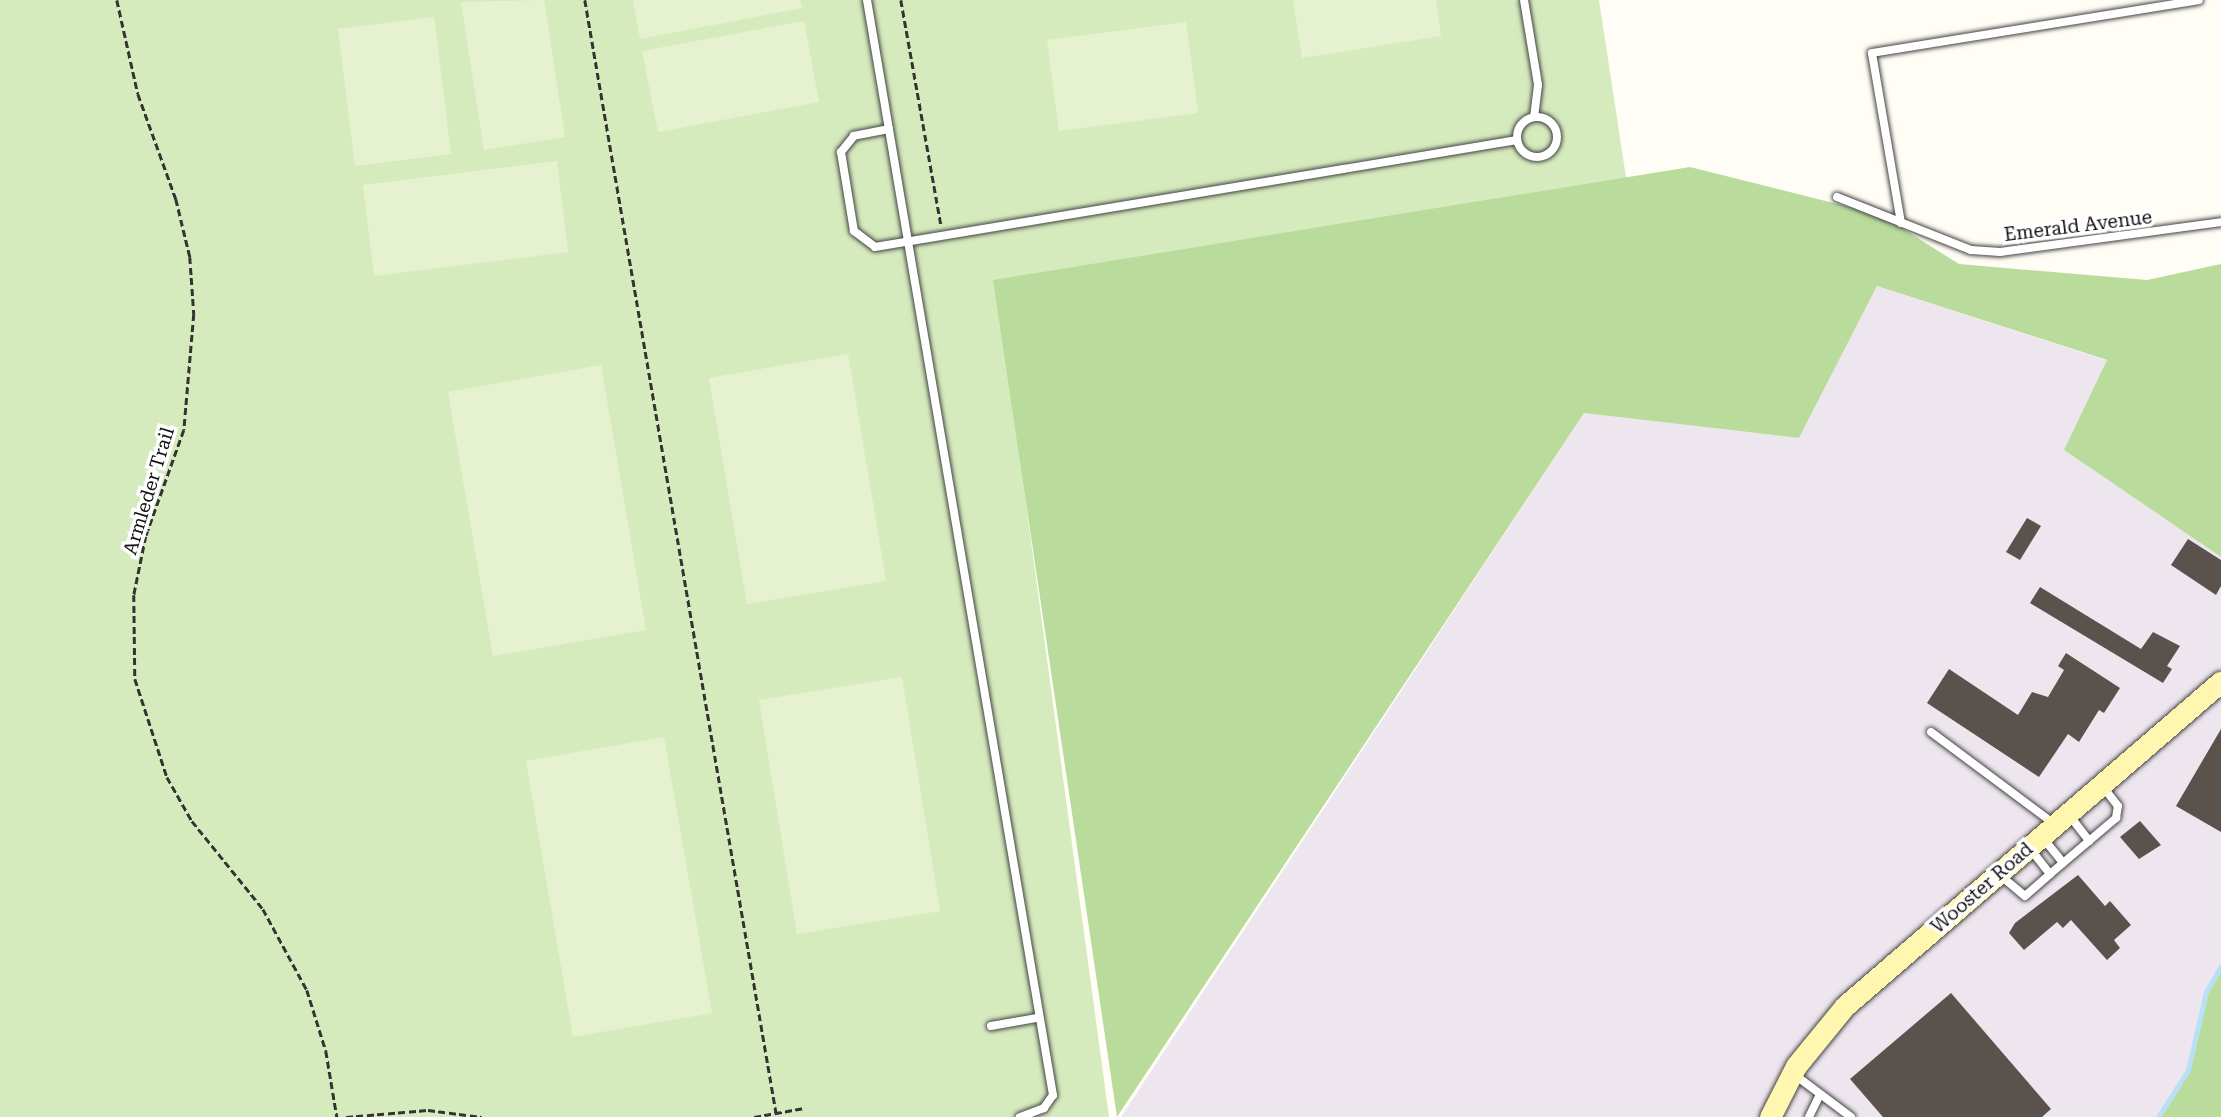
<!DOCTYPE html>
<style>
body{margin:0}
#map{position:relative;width:2221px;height:1117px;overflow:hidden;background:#fffdf5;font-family:"Roboto Serif",serif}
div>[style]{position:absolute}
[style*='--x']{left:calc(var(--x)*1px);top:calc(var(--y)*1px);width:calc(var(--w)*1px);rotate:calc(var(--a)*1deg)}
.industrial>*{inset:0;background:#eee6ef}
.green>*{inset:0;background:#d5ebbd}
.forest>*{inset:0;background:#b9dc9c}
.pitch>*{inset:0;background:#e6f2cf}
.stream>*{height:5px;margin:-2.5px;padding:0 2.5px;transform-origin:2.5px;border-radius:2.5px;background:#b9e0f7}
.building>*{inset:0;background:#5a524d}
.path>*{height:2.5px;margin-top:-1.25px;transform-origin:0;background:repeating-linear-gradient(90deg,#333 0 7px,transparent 0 10.5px)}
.roads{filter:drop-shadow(0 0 2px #444) drop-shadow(0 0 2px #444)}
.lane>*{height:8px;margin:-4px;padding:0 4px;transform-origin:4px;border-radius:4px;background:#fff}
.lane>.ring{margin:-4px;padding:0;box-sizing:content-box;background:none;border:8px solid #fff;border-radius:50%}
.secondary>*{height:21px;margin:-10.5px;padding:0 10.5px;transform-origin:10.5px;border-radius:10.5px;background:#fff6b0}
span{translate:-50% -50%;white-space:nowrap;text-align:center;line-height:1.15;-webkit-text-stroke:7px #fff;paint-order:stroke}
.street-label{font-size:19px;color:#111}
</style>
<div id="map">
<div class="industrial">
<i style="clip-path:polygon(1877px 286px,2108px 361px,2064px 450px,2221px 557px,2221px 966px,2206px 992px,2188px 1070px,2158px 1117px,1121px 1117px,1584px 413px,1799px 438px)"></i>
</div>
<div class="green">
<i style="clip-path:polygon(0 0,1599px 0,1629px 197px,999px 305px,1109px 1117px,0 1117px)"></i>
</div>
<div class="forest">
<i style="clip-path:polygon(1690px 167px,1881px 215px,1959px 264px,2147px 280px,2221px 264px,2221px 557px,2064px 450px,2107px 360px,1877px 286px,1799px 438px,1584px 413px,1117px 1117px,993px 280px)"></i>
<i style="clip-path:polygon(2221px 966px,2221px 1117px,2158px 1117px,2188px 1070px,2206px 992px)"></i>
</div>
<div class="pitch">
<i style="clip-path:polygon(544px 0,565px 137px,484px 150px,461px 2px)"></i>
<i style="clip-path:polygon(633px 0,800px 0,802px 8px,640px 39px)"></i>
<i style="clip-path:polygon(1293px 0,1436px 0,1441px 36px,1302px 58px)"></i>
<i style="clip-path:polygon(434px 17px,451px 154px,355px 166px,338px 29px)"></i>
<i style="clip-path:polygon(804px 21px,819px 102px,658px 132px,642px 51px)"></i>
<i style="clip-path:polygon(1186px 22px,1198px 113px,1059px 131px,1047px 40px)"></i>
<i style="clip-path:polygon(557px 161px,568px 252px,374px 276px,363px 185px)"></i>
<i style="clip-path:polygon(848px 354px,886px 581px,747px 604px,709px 378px)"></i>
<i style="clip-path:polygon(601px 365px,646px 630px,493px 656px,448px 392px)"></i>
<i style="clip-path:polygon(902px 677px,940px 911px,797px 934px,759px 700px)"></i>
<i style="clip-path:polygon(664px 737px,712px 1013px,573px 1037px,526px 761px)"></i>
</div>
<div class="stream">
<i style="--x:2158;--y:1117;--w:56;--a:-57.4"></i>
<i style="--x:2188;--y:1070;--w:80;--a:-77"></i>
<i style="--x:2206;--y:992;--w:30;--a:-60"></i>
</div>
<div class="building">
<i style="clip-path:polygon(2027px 518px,2041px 526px,2020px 560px,2006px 552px)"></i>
<i style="clip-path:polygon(2188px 539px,2221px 560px,2221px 586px,2216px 595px,2171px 565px)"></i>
<i style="clip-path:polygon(2040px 587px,2141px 649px,2153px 632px,2180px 646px,2167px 666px,2172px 669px,2163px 683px,2030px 603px)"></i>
<i style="clip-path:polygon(2066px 653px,2120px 688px,2104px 713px,2099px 710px,2079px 742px,2068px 734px,2039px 777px,1927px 703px,1949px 669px,2018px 715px,2032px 692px,2048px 697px,2064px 670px,2058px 666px)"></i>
<i style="clip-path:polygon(2221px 729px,2221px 832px,2176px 806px)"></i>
<i style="clip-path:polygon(2140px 821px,2161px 845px,2139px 859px,2120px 837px)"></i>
<i style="clip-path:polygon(2078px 875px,2105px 906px,2110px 901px,2131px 925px,2114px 940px,2120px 948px,2107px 960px,2071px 920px,2063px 928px,2057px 922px,2024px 950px,2009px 933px,2015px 923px)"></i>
<i style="clip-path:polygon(1951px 993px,2051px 1109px,2042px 1117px,1883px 1117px,1850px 1079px)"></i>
</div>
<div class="path">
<i style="--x:117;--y:0;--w:96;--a:77.4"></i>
<i style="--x:138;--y:94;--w:112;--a:70.1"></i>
<i style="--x:176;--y:199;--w:60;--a:76.4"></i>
<i style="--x:190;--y:257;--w:57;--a:86"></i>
<i style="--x:194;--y:314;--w:116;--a:94.9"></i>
<i style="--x:184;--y:430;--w:113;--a:109.7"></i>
<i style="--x:146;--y:536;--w:60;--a:101.5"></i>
<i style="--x:134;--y:595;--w:84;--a:89.3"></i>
<i style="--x:135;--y:679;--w:103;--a:71.9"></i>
<i style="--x:167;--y:777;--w:51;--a:60.4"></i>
<i style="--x:192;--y:821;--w:113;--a:51.1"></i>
<i style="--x:263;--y:909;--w:92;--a:61.5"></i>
<i style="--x:307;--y:990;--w:64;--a:72.7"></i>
<i style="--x:326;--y:1051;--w:67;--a:80.5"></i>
<i style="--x:585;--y:0;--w:1133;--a:80.25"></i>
<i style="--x:901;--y:0;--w:228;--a:79.9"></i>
<i style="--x:346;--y:1117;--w:82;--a:-4.9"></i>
<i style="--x:428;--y:1110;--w:54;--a:7.4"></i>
<i style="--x:754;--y:1117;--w:51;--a:-10.2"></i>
</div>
<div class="roads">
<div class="lane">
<i style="--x:867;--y:0;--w:1111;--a:80.36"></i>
<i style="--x:1053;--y:1095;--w:16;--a:125"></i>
<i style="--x:1044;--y:1108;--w:26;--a:159"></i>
<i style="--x:1524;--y:0;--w:86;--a:80.6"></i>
<i style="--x:1538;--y:85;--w:32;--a:97"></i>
<i class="ring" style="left:1517px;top:117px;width:32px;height:32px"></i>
<i style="--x:889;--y:129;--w:36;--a:169"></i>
<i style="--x:854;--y:136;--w:21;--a:129"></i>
<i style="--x:841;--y:152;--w:80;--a:80.7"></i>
<i style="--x:854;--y:231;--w:26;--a:37"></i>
<i style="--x:875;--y:247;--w:651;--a:-9.46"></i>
<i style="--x:1837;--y:197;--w:144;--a:21.6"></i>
<i style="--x:1971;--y:250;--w:29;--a:4"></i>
<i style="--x:2000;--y:252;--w:223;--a:-7.7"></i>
<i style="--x:1901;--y:223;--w:172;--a:-99.7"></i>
<i style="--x:1872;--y:53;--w:331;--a:-9.2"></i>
<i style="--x:1931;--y:732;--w:152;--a:36.7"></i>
<i style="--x:2069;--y:815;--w:33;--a:52"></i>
<i style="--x:2043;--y:838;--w:32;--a:51"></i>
<i style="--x:2050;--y:874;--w:87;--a:-40.3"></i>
<i style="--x:2116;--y:818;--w:12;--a:-81"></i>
<i style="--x:2118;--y:806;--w:24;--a:-128"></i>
<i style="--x:2001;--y:876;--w:31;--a:40"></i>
<i style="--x:2025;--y:896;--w:33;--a:-41"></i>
<i style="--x:2050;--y:874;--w:34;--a:-128"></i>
<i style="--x:991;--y:1026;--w:47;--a:-9.9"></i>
<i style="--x:1795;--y:1075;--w:70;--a:36.9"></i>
<i style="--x:1809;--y:1117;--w:25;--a:-64"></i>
</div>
<div class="secondary">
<i style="--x:1770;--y:1117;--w:57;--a:-63"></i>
<i style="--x:1796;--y:1066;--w:77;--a:-50.8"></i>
<i style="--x:1845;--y:1006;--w:496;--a:-40.8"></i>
</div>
</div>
<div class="street-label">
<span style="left:2078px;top:226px;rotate:-7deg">Emerald Avenue</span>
<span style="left:149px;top:491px;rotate:-73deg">Armleder Trail</span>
<span style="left:1982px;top:888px;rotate:-41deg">Wooster Road</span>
</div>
</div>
